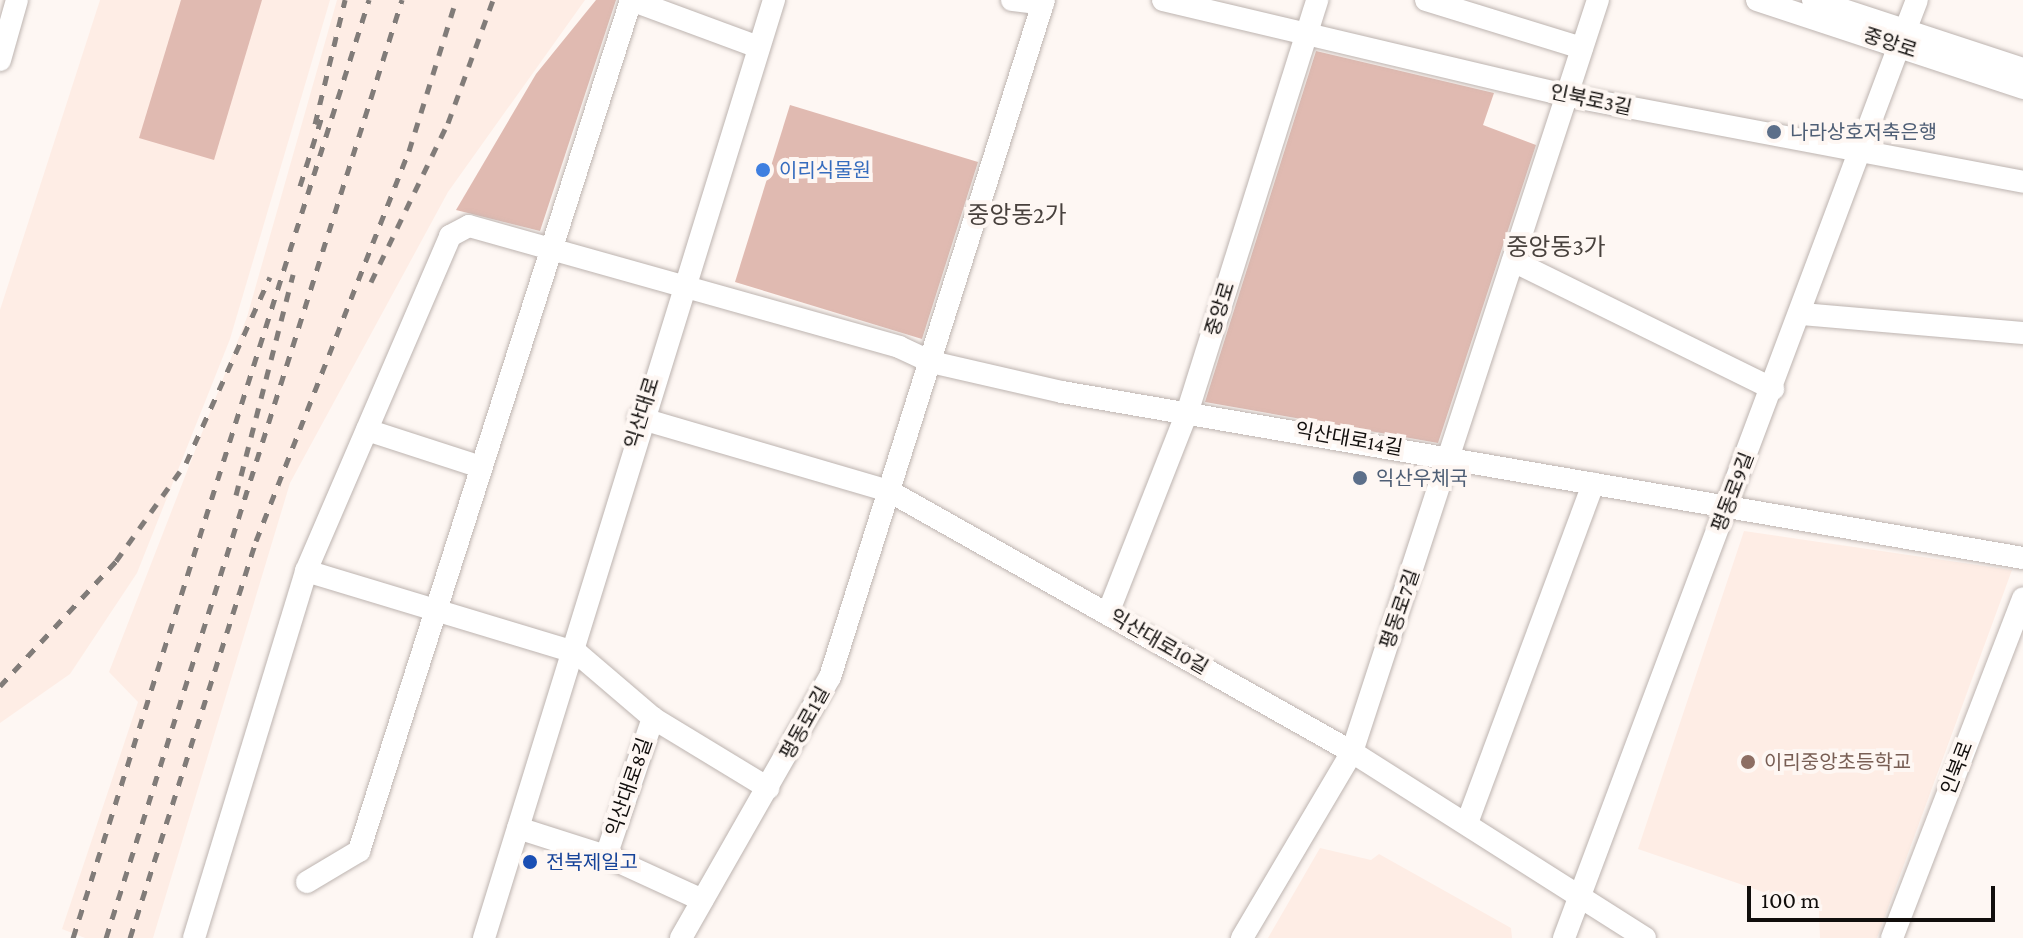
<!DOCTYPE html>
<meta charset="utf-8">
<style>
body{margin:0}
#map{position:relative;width:2023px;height:938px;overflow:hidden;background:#fef7f3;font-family:"Crimson Pro","Noto Sans KR",serif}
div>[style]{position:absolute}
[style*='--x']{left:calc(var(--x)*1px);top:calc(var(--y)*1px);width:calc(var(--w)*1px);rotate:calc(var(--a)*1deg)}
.built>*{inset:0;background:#feede5}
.building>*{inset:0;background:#e0bab1}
.roads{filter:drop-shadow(0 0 2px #bdb4b0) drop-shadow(0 0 2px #bdb4b0)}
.minor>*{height:22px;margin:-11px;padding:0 11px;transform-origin:11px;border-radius:11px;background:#fff}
.rail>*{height:5px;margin-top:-2.5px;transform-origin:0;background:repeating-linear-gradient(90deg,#817c79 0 10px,transparent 0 20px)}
.dots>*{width:22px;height:22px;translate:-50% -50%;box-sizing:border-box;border:4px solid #fef7f3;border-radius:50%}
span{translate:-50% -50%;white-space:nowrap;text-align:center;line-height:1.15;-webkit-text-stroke:8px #fef7f3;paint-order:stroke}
.street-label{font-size:20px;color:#110e0c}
.service-label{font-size:20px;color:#4e5e75}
.left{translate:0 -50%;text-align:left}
.shop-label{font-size:20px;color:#366cbe}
.education-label{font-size:20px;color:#785e54}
.transit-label{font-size:20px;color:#164399}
.quarter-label{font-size:24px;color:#48413d}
.scale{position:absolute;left:1747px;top:886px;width:248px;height:36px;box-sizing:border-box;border:4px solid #110e0c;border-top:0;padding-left:10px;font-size:24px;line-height:28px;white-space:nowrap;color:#110e0c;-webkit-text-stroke:6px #fef7f3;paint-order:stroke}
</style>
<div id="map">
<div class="built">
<i style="clip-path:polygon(100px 0,330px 0,230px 339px,137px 573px,70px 674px,0 723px,0 310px)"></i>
<i style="clip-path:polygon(337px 0,585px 0,448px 192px,290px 483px,153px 938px,85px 938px,62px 929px,138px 702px,109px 672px,247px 317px)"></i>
<i style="clip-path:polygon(1744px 531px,2012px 570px,1877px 938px,1820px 938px,1819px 911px,1638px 849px)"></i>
<i style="clip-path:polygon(1320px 848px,1371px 860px,1379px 854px,1511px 928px,1512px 938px,1268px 938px)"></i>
</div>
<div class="building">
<i style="clip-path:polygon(181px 0,262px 0,214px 160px,139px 138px)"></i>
<i style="clip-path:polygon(596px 0,616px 0,540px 231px,456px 210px,536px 74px)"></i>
<i style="clip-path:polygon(1316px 51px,1494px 93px,1483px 125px,1536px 145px,1438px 443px,1205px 402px)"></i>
<i style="clip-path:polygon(790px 105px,978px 162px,922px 339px,735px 282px)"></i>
</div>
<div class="roads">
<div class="minor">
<i style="--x:631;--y:0;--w:135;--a:20.3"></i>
<i style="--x:1012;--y:0;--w:31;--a:7"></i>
<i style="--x:1163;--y:0;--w:412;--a:13.3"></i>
<i style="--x:1564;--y:95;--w:467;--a:10.7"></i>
<i style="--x:1426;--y:0;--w:163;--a:17.1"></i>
<i style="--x:1757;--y:0;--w:280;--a:18.3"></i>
<i style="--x:1813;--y:0;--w:221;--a:18.2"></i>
<i style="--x:1905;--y:31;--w:33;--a:-69"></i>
<i style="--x:0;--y:60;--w:62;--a:-74.2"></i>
<i style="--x:1513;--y:261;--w:290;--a:26.2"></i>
<i style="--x:1801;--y:314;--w:223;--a:4.9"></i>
<i style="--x:639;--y:418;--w:260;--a:16.3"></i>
<i style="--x:889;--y:491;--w:531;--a:29.41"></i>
<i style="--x:1352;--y:752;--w:347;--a:32.4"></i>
<i style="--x:367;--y:430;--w:120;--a:18"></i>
<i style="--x:306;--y:571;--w:283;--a:16.8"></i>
<i style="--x:577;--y:653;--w:100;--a:40.5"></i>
<i style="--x:653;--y:718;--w:135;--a:31.3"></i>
<i style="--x:1108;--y:613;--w:218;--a:-68.5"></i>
<i style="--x:1188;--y:410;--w:430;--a:-72.5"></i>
<i style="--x:1467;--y:823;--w:362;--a:-69.6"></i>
<i style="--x:518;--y:828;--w:92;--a:17.7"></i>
<i style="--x:606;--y:856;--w:106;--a:24.6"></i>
<i style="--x:606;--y:856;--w:146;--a:-71.2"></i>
<i style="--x:307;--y:882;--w:61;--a:-30.8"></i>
<i style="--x:359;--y:851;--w:893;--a:-72.27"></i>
<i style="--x:194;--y:938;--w:384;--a:-73"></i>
<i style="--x:306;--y:571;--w:365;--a:-66.7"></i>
<i style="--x:450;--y:236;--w:21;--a:-28"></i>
<i style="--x:469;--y:226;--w:447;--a:15.7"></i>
<i style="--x:899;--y:347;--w:35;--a:25"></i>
<i style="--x:931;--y:362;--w:134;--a:12.9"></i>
<i style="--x:1062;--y:392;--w:975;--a:9.8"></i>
<i style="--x:484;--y:938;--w:982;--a:-72.82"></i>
<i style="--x:681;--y:938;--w:301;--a:-60.3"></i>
<i style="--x:830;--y:677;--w:710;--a:-72.46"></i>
<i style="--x:1242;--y:938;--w:216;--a:-59.4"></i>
<i style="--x:1352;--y:752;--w:791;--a:-71.89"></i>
<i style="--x:1564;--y:938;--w:953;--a:-69.42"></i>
<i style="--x:1892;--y:938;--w:364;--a:-68.9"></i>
</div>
</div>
<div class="rail">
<i style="--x:315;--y:124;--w:128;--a:-76.4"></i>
<i style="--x:300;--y:186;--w:77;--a:-72.5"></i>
<i style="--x:371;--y:282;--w:177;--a:-64.2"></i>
<i style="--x:448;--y:123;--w:131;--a:-69.9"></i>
<i style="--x:236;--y:495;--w:228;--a:-75.5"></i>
<i style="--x:0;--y:686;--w:171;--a:-47.1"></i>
<i style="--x:116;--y:561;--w:120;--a:-54.5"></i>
<i style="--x:186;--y:463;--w:204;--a:-65.7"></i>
<i style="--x:73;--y:938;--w:984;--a:-72.49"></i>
<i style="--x:106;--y:938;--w:984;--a:-72.49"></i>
<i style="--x:130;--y:938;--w:417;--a:-72.4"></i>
<i style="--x:256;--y:541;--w:419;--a:-68.6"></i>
<i style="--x:409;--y:151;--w:158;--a:-72.7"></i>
</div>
<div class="dots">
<i style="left:1774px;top:132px;background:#5c6f8a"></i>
<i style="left:763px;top:170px;background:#3f7fe0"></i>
<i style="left:1360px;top:478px;background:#5c6f8a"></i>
<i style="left:1748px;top:762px;background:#8d6e63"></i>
<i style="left:530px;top:862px;background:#1a4fb4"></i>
</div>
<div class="street-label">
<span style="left:1890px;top:43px;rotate:18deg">중앙로</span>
<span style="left:1591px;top:100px;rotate:12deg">인북로3길</span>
<span style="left:1220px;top:309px;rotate:-73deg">중앙로</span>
<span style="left:642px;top:413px;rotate:-73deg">익산대로</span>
<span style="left:1349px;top:439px;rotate:10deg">익산대로14길</span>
<span style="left:1733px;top:492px;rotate:-69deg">평동로9길</span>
<span style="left:1400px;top:609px;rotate:-71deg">평동로7길</span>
<span style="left:1159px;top:642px;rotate:30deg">익산대로10길</span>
<span style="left:805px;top:723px;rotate:-61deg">평동로1길</span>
<span style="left:1957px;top:768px;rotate:-69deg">인북로</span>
<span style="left:629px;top:787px;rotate:-71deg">익산대로8길</span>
</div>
<div class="service-label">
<span class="left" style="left:1790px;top:132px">나라상호저축은행</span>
<span class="left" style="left:1376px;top:478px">익산우체국</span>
</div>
<div class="shop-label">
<span class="left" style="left:779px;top:170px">이리식물원</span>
</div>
<div class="education-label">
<span class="left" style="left:1764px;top:762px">이리중앙초등학교</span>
</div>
<div class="transit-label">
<span class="left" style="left:546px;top:862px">전북제일고</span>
</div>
<div class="quarter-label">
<span style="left:1017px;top:215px">중앙동2가</span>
<span style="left:1556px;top:247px">중앙동3가</span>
</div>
<div class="scale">100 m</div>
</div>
